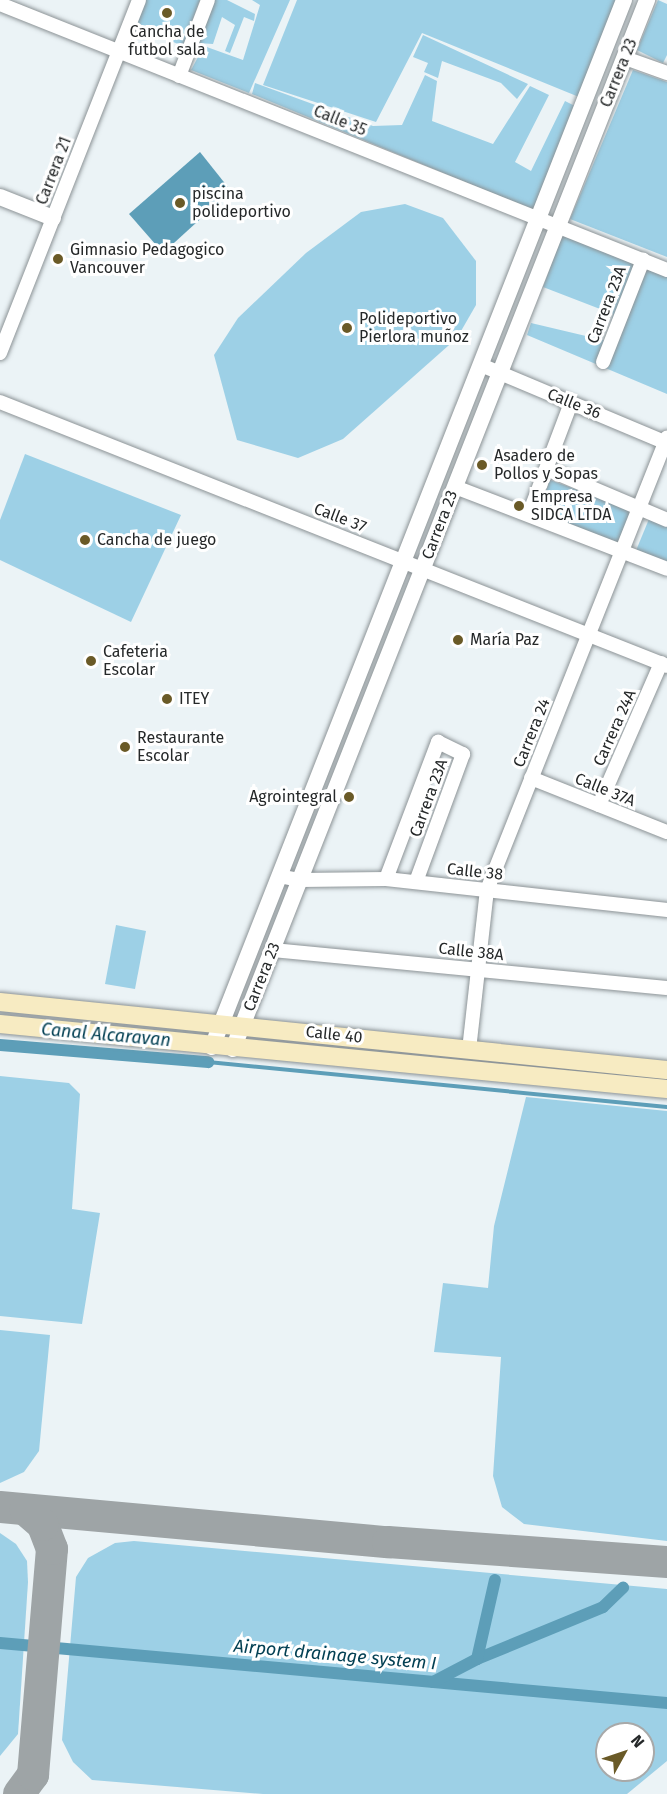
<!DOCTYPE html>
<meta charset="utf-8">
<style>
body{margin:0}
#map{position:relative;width:667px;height:1794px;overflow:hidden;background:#ebf3f6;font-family:"Fira Sans",sans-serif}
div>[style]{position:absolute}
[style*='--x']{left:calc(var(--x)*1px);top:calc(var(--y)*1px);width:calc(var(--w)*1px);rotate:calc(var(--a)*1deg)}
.green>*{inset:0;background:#9dd0e6}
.water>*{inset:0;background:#5d9eb8}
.stream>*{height:4px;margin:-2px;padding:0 2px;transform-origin:2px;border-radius:2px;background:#5d9eb8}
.canal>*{height:12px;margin:-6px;padding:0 6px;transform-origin:6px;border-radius:6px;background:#5d9eb8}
.taxiway>*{height:32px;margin:-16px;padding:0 16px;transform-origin:16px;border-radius:16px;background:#9ea4a6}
.roads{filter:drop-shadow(0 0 2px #8c9396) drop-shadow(0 0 2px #8c9396)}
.minor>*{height:14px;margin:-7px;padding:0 7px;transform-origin:7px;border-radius:7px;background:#fff}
.tertiary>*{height:16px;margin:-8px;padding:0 8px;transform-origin:8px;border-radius:8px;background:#fff}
.secondary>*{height:18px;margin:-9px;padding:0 9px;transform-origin:9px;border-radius:9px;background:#f7ebc2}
.dots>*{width:16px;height:16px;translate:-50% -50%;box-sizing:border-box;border:3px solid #fff;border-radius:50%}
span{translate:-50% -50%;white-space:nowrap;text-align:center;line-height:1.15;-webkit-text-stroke:6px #fff;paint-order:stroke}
.poi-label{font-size:16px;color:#252829}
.left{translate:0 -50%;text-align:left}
.right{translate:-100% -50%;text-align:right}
.street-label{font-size:16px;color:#252829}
.water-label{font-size:18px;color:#034053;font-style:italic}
.north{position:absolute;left:595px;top:1722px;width:60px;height:60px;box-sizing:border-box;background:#fff;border:2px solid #a8a9a9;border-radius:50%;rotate:50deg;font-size:16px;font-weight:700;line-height:24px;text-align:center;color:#252829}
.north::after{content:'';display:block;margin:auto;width:21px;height:27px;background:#6a5a27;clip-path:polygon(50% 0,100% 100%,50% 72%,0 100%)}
</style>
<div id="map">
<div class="green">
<i style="clip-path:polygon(145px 0,200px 0,183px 46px,134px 26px)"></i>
<i style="clip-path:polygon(214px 0,227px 0,255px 14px,254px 21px,244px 17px,230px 53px,225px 51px,235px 25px,222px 17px,213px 44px,198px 43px)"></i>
<i style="clip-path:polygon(252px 0,290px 0,249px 93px,191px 70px,204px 46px,243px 60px,260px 5px)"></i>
<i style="clip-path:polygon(297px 0,616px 0,579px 97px,422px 33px,376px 122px,263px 85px)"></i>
<i style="clip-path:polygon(658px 0,667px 4px,667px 55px,663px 63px,637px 50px)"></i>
<i style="clip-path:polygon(423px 35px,528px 84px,517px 99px,501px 83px,442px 61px,438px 78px,424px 72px,428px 63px,413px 57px)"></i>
<i style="clip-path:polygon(633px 70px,667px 82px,667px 257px,570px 219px)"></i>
<i style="clip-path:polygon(425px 75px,437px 81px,432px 121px,493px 144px,530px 86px,549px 95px,515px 162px,531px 171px,565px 101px,575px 106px,533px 210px,252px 94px,255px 83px,373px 126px,402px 125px)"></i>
<i style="clip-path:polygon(405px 204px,443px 218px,476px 261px,476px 305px,457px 338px,343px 439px,298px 458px,237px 440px,214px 355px,238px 318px,306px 253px,361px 212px)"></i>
<i style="clip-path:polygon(562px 235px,667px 277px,667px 394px,527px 335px,531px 323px,607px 341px,613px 314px,543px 287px)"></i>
<i style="clip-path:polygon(25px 454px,181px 515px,131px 622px,0 560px,0 520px)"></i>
<i style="clip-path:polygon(550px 480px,632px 510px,619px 546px,537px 515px)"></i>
<i style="clip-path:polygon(649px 519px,667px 527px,667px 566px,635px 553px)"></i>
<i style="clip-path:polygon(116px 925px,146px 931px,135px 989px,105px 984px)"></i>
<i style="clip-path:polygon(0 1076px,69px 1083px,80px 1094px,72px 1209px,100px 1213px,82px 1324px,0 1316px)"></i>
<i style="clip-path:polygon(526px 1097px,667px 1111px,667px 1541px,524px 1524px,502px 1507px,493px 1476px,501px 1357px,434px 1352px,443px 1283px,488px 1288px,494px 1226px)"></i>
<i style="clip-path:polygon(0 1330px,50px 1335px,39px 1451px,24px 1472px,0 1483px)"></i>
<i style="clip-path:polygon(0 1533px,16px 1544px,27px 1561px,28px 1582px,18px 1734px,0 1756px)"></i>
<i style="clip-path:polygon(evenodd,134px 1541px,667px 1589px,667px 1761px,627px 1794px,263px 1794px,92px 1780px,73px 1762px,62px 1740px,76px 1577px,88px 1558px,115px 1543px,134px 1541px,607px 1734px,643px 1734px,643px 1770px,607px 1770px,607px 1734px)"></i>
</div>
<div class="water">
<i style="clip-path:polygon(200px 152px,231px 191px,163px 253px,129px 214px)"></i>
</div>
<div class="stream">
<i style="--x:208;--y:1062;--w:461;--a:5.6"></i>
</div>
<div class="canal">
<i style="--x:0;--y:1045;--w:209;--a:4.7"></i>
<i style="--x:0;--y:1643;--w:670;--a:5.14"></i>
<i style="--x:477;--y:1659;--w:136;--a:-22.4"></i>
<i style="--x:603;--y:1607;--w:28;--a:-44"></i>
<i style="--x:433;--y:1682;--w:50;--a:-27.6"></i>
<i style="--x:477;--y:1659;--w:81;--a:-77.2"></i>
</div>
<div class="taxiway">
<i style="--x:0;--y:1507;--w:390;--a:5.2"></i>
<i style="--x:388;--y:1542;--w:280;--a:4.1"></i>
<i style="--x:19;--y:1794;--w:24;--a:-54"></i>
<i style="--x:33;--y:1775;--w:227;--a:-85.2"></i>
<i style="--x:52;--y:1549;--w:26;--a:-111"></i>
<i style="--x:43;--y:1525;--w:23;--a:-139"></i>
</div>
<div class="roads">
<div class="minor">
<i style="--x:0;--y:4;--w:718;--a:21.74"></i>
<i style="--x:625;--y:58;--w:45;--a:19.7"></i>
<i style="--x:179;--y:76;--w:81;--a:-69.1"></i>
<i style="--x:0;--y:353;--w:379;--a:-68.5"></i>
<i style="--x:603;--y:362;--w:110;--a:-68.6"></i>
<i style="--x:481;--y:365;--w:202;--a:22.8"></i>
<i style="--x:0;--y:402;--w:717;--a:21.59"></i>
<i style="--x:547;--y:469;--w:130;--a:23"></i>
<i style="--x:455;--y:487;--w:227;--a:21.1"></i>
<i style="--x:529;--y:514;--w:119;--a:-69.3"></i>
<i style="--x:531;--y:778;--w:146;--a:21.7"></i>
<i style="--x:599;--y:805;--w:155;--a:-66.4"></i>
<i style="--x:279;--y:876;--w:21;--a:11"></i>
<i style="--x:300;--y:880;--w:86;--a:-0.7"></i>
<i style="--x:386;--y:879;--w:283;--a:6.3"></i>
<i style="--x:386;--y:879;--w:147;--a:-69.2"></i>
<i style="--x:438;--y:742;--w:28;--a:26"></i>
<i style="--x:463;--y:754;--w:136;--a:110.2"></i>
<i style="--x:272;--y:950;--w:397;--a:5.5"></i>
<i style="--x:469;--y:1050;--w:161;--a:-83.6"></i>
<i style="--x:487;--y:890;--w:487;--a:-68.3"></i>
</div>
<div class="tertiary">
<i style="--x:0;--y:197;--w:57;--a:21.6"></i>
<i style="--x:212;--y:1047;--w:1125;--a:-68.52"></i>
<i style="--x:233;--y:1049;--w:1128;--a:-68.46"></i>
</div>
<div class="secondary">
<i style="--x:0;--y:1002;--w:670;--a:5.82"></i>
<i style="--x:0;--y:1024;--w:670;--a:5.57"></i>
</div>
</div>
<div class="dots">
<i style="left:167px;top:13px;background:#6a5a27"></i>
<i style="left:180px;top:203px;background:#6a5a27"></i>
<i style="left:58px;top:259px;background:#6a5a27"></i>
<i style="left:347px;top:328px;background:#6a5a27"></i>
<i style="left:482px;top:465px;background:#6a5a27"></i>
<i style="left:519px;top:506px;background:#6a5a27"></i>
<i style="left:85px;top:540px;background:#6a5a27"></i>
<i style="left:458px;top:640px;background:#6a5a27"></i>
<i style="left:91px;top:661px;background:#6a5a27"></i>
<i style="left:167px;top:699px;background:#6a5a27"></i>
<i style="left:125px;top:747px;background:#6a5a27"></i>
<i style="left:349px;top:797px;background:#6a5a27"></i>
</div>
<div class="poi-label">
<span style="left:167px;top:41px">Cancha de<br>futbol sala</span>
<span class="left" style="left:192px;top:203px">piscina<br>polideportivo</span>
<span class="left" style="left:70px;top:259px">Gimnasio Pedagogico<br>Vancouver</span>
<span class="left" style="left:359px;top:328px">Polideportivo<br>Pierlora muñoz</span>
<span class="left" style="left:494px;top:465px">Asadero de<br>Pollos y Sopas</span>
<span class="left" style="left:531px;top:506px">Empresa<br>SIDCA LTDA</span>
<span class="left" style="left:97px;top:540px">Cancha de juego</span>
<span class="left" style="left:470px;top:640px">María Paz</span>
<span class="left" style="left:103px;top:661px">Cafeteria<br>Escolar</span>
<span class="left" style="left:179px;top:699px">ITEY</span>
<span class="left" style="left:137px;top:747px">Restaurante<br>Escolar</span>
<span class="right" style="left:337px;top:797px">Agrointegral</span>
</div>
<div class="street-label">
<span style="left:619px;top:73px;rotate:-68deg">Carrera 23</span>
<span style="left:340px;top:121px;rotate:22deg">Calle 35</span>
<span style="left:54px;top:171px;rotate:-69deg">Carrera 21</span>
<span style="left:607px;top:305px;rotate:-69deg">Carrera 23A</span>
<span style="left:574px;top:404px;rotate:22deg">Calle 36</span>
<span style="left:340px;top:518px;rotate:21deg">Calle 37</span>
<span style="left:440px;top:525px;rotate:-69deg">Carrera 23</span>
<span style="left:615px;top:728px;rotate:-66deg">Carrera 24A</span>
<span style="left:532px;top:733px;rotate:-68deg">Carrera 24</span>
<span style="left:605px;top:790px;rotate:22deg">Calle 37A</span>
<span style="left:429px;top:798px;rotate:-70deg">Carrera 23A</span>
<span style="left:475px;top:872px;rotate:6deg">Calle 38</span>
<span style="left:471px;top:952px;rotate:6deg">Calle 38A</span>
<span style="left:262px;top:977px;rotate:-68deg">Carrera 23</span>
<span style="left:334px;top:1035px;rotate:6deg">Calle 40</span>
</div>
<div class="water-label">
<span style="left:106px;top:1035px;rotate:5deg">Canal Alcaravan</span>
<span style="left:335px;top:1655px;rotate:5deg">Airport drainage system I</span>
</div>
<div class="north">N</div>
</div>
